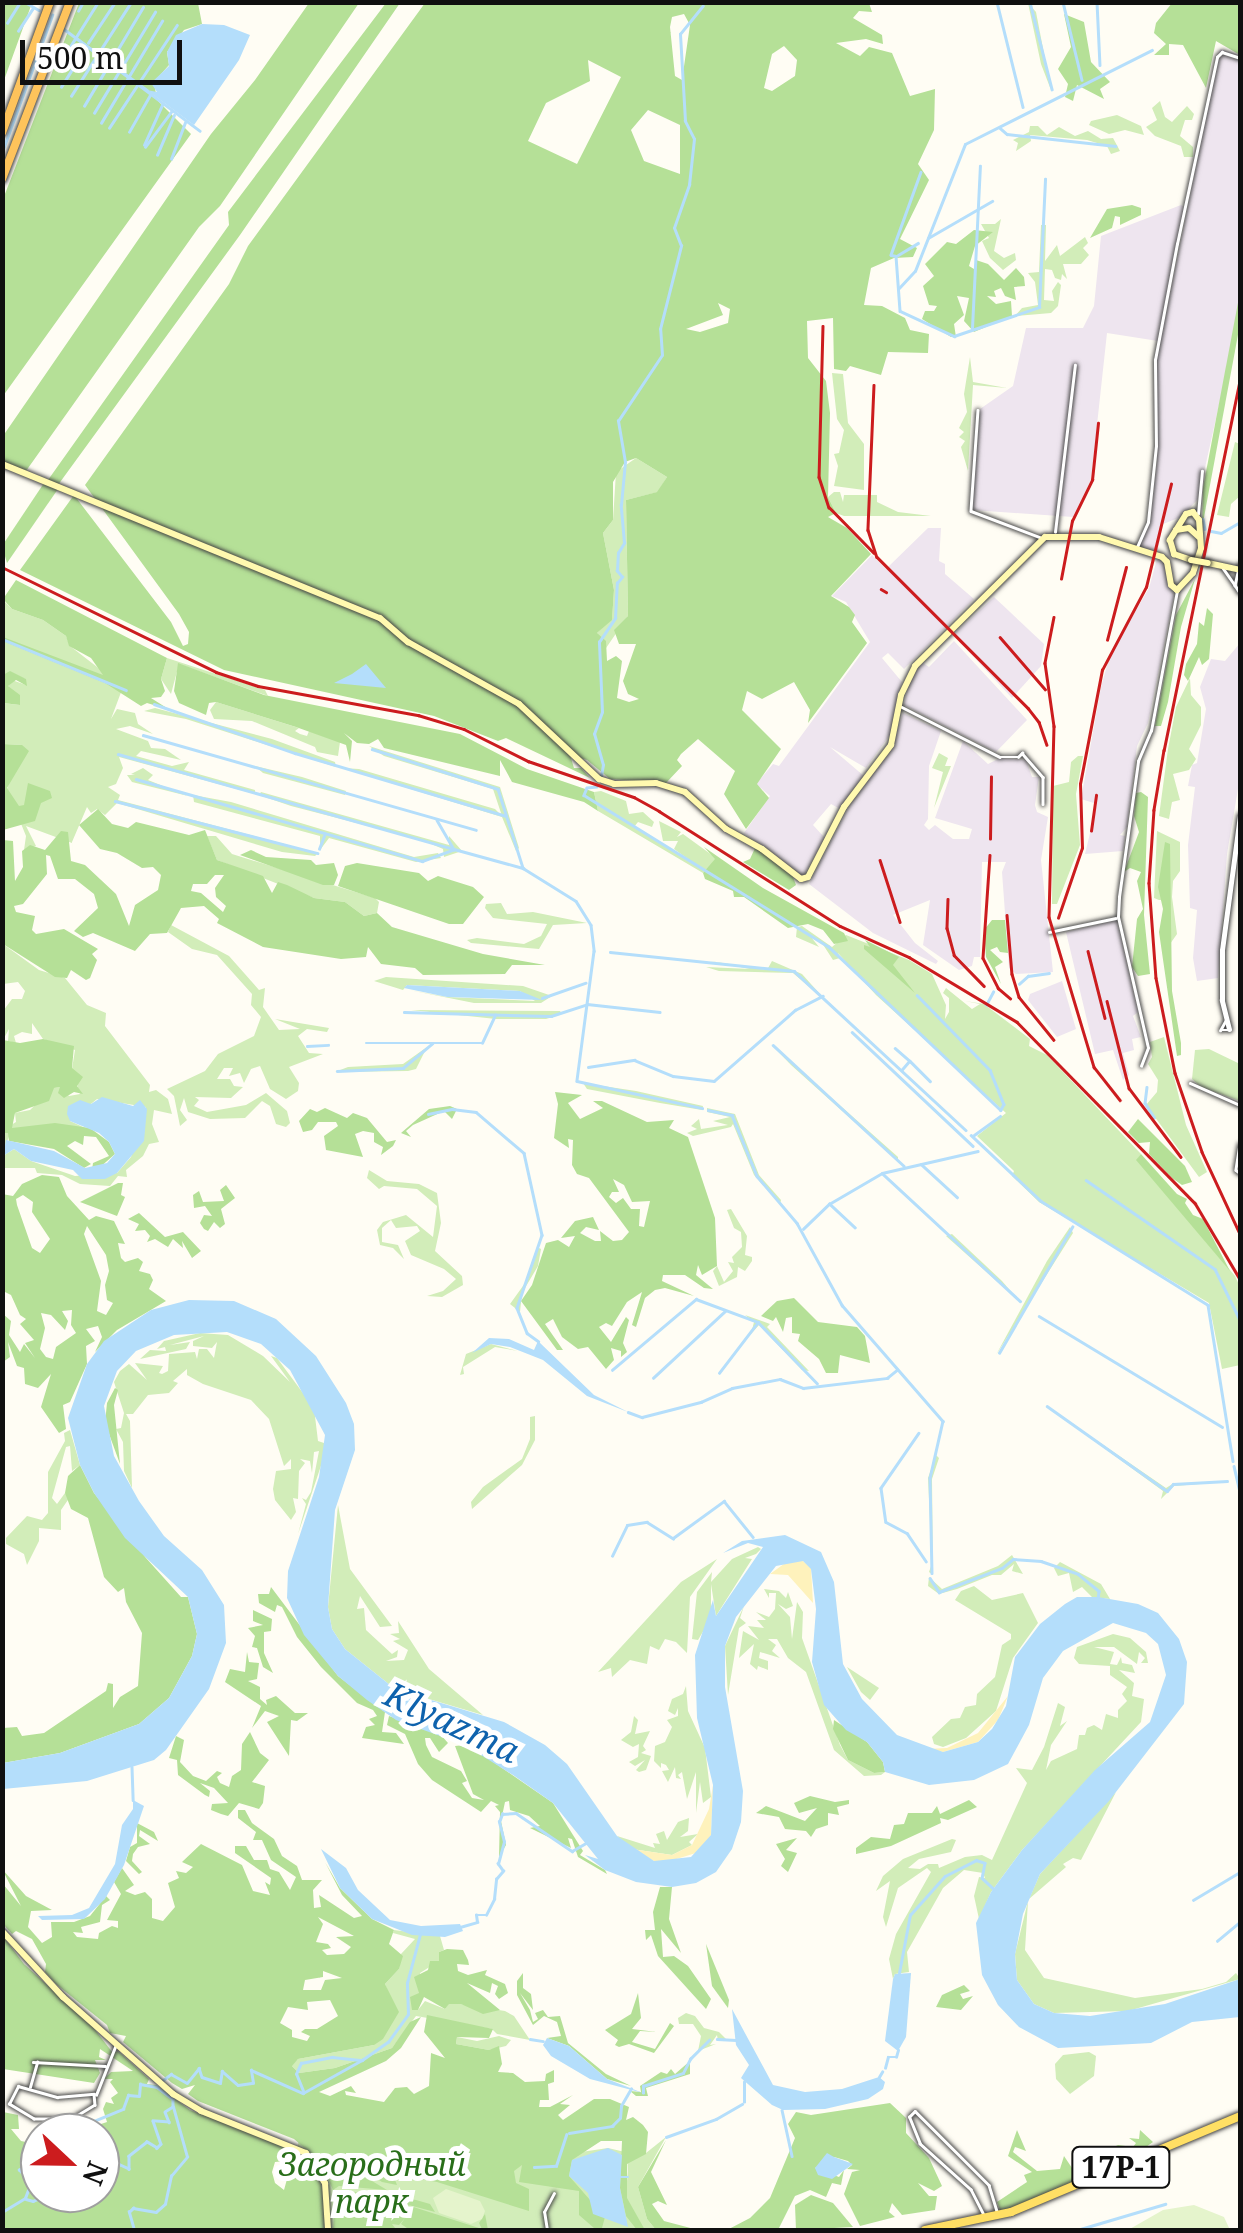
<!DOCTYPE html>
<meta charset="utf-8">
<style>
body{margin:0}
#map{position:relative;width:1243px;height:2233px;overflow:hidden;background:#fffdf4;font-family:"Noto Serif",serif}
div>[style]{position:absolute}
[style*='--x']{left:calc(var(--x)*1px);top:calc(var(--y)*1px);width:calc(var(--w)*1px);rotate:calc(var(--a)*1deg)}
.industrial>*{inset:0;background:#eee5ef}
.green>*{inset:0;background:#d2edb9}
.forest>*{inset:0;background:#b5e097}
.sand>*{inset:0;background:#fef2bc}
.pitch>*{inset:0;background:#e5f4cc}
.water>*{inset:0;background:#b4defb}
.stream>*{height:2.5px;margin:-1.25px;padding:0 1.25px;transform-origin:1.25px;border-radius:1.25px;background:#b4defb}
.roads{filter:drop-shadow(0 0 2px #434343) drop-shadow(0 0 2px #434343)}
.minor>*{height:2.5px;margin:-1.25px;padding:0 1.25px;transform-origin:1.25px;border-radius:1.25px;background:#fff}
.tertiary>*{height:5px;margin:-2.5px;padding:0 2.5px;transform-origin:2.5px;border-radius:2.5px;background:#fff}
.secondary>*{height:6px;margin:-3px;padding:0 3px;transform-origin:3px;border-radius:3px;background:#fff9af}
.primary>*{height:8px;margin:-4px;padding:0 4px;transform-origin:4px;border-radius:4px;background:#ffdf64}
.trunk>*{height:8px;margin:-4px;padding:0 4px;transform-origin:4px;border-radius:4px;background:#fec35b}
.rail>*{height:2.5px;margin:-1.25px;padding:0 1.25px;transform-origin:1.25px;border-radius:1.25px;background:#cc1c1e}
.bridges{filter:drop-shadow(0 0 2px #323232) drop-shadow(0 0 2px #323232)}
.secondary-bridge>*{height:6px;margin:-3px;padding:0 3px;transform-origin:3px;border-radius:3px;background:#fff9af}
span{translate:-50% -50%;white-space:nowrap;text-align:center;line-height:1.15;-webkit-text-stroke:10px #fff;paint-order:stroke}
.shield-label span{padding:2px 8px;background:#fff;border:2px solid;border-radius:8px;-webkit-text-stroke-width:0}
.shield-label{font-size:30px;color:#101010;font-weight:700}
.park-label{font-size:32px;color:#296e1a;font-style:italic}
.water-label{font-size:35px;color:#0e62ad;font-style:italic}
.frame{position:absolute;inset:0;border:5px solid #101010;pointer-events:none}
.north{position:absolute;left:20px;top:2113px;width:100px;height:100px;box-sizing:border-box;background:#fff;border:2px solid #9f9f9f;border-radius:50%;rotate:112deg;font-size:28px;font-weight:700;line-height:40px;text-align:center;color:#101010}
.north::after{content:'';display:block;margin:auto;width:35px;height:45px;background:#cc1c1e;clip-path:polygon(50% 0,100% 100%,50% 72%,0 100%)}
.scale{position:absolute;left:20px;top:40px;width:162px;height:45px;box-sizing:border-box;border:5px solid #101010;border-top:0;padding-left:12px;font-size:30px;line-height:35px;white-space:nowrap;color:#101010;-webkit-text-stroke:8px #fff;paint-order:stroke}
</style>
<div id="map">
<div class="industrial">
<i style="clip-path:polygon(1220px 49px,1240px 55px,1240px 311px,1198px 499px,1181px 517px,1163px 524px,1157px 554px,1139px 547px,1150px 522px,1157px 461px,1155px 367px)"></i>
<i style="clip-path:polygon(1181px 205px,1184px 207px,1158px 341px,1107px 333px,1091px 480px,1073px 517px,972px 510px,980px 409px,1013px 386px,1026px 328px,1083px 328px,1094px 306px,1101px 236px)"></i>
<i style="clip-path:polygon(928px 528px,941px 528px,939px 561px,945px 564px,945px 574px,974px 599px,904px 669px,888px 653px,882px 658px,902px 682px,894px 729px,866px 768px,830px 747px,864px 776px,840px 809px,831px 804px,813px 825px,825px 838px,803px 877px,744px 833px,770px 796px,756px 784px,773px 764px,779px 766px,870px 642px,846px 602px,832px 596px,872px 555px,886px 569px)"></i>
<i style="clip-path:polygon(1157px 559px,1165px 563px,1174px 596px,1148px 723px,1137px 746px,1127px 827px,1120px 835px,1125px 836px,1123px 851px,1085px 854px,1097px 804px,1081px 799px,1101px 687px,1110px 655px,1149px 588px)"></i>
<i style="clip-path:polygon(994px 597px,1044px 644px,1041px 666px,1012px 698px,953px 635px)"></i>
<i style="clip-path:polygon(954px 641px,1027px 720px,996px 752px,904px 705px,910px 678px,923px 663px,929px 667px)"></i>
<i style="clip-path:polygon(1240px 643px,1240px 777px,1227px 854px,1218px 978px,1197px 981px,1193px 958px,1197px 910px,1190px 908px,1188px 845px,1195px 787px,1188px 786px,1192px 765px,1197px 763px,1206px 709px,1200px 687px,1211px 659px,1225px 661px)"></i>
<i style="clip-path:polygon(903px 713px,941px 731px,929px 766px,928px 819px,924px 825px,929px 830px,935px 825px,953px 839px,969px 839px,972px 829px,935px 818px,963px 741px,988px 764px,1000px 758px,1026px 760px,1032px 777px,1039px 777px,1035px 805px,1037px 812px,1048px 817px,1041px 860px,1053px 972px,1016px 974px,1009px 968px,1002px 872px,1006px 862px,982px 862px,980px 957px,974px 957px,972px 966px,959px 970px,923px 945px,930px 900px,893px 915px,915px 943px,938px 961px,936px 964px,873px 933px,809px 884px,856px 793px,892px 747px)"></i>
<i style="clip-path:polygon(1117px 920px,1138px 1012px,1133px 1016px,1141px 1037px,1132px 1039px,1134px 1050px,1123px 1053px,1129px 1075px,1123px 1080px,1113px 1050px,1095px 1054px,1066px 932px)"></i>
<i style="clip-path:polygon(1062px 981px,1076px 1029px,1057px 1037px,1028px 1000px,1030px 994px)"></i>
</div>
<div class="green">
<i style="clip-path:polygon(1028px 3px,1036px 12px,1051px 90px,1041px 64px)"></i>
<i style="clip-path:polygon(1160px 101px,1165px 117px,1172px 122px,1187px 106px,1194px 114px,1192px 120px,1185px 120px,1180px 136px,1193px 147px,1193px 157px,1184px 157px,1181px 146px,1155px 136px,1146px 127px,1157px 120px,1152px 108px)"></i>
<i style="clip-path:polygon(1117px 115px,1141px 126px,1144px 135px,1125px 130px,1109px 134px,1089px 125px,1091px 121px)"></i>
<i style="clip-path:polygon(1030px 126px,1038px 126px,1047px 135px,1059px 127px,1075px 136px,1088px 131px,1101px 139px,1113px 138px,1120px 151px,1111px 154px,1107px 146px,1087px 140px,1030px 135px,1031px 141px,1016px 151px,1018px 143px,1013px 140px,1029px 132px)"></i>
<i style="clip-path:polygon(1001px 219px,994px 251px,1004px 258px,1015px 253px,1016px 260px,1003px 270px,990px 258px,982px 241px,989px 238px,981px 224px,995px 224px)"></i>
<i style="clip-path:polygon(1041px 225px,1046px 225px,1045px 261px,1057px 245px,1060px 256px,1085px 237px,1088px 243px,1083px 248px,1089px 255px,1081px 264px,1063px 264px,1067px 279px,1062px 274px,1061px 280px,1055px 278px,1052px 270px,1045px 269px,1044px 300px,1054px 301px,1052px 291px,1058px 282px,1061px 285px,1058px 306px,1051px 313px,1015px 316px,1022px 308px,1038px 305px,1035px 282px,1028px 273px,1039px 272px)"></i>
<i style="clip-path:polygon(970px 357px,973px 382px,1007px 388px,973px 385px,968px 471px,961px 447px,965px 441px,959px 437px,964px 432px,959px 428px,967px 412px,964px 394px)"></i>
<i style="clip-path:polygon(832px 373px,843px 374px,848px 423px,864px 444px,864px 490px,834px 486px,838px 466px,834px 454px,839px 453px,844px 430px,837px 419px)"></i>
<i style="clip-path:polygon(1235px 442px,1240px 444px,1240px 496px,1231px 504px,1229px 517px,1217px 515px)"></i>
<i style="clip-path:polygon(636px 458px,667px 477px,658px 492px,626px 500px,628px 616px,604px 651px,597px 633px,612px 619px,614px 590px,603px 533px,613px 520px,616px 472px)"></i>
<i style="clip-path:polygon(834px 492px,840px 492px,843px 502px,844px 495px,877px 495px,877px 502px,898px 512px,931px 516px,844px 516px,836px 513px,828px 497px)"></i>
<i style="clip-path:polygon(2px 599px,12px 609px,43px 620px,66px 636px,70px 646px,123px 687px,111px 719px,117px 709px,135px 713px,138px 724px,153px 734px,130px 726px,116px 729px,148px 741px,151px 748px,165px 749px,181px 760px,141px 751px,136px 756px,172px 766px,189px 762px,184px 770px,255px 790px,255px 794px,119px 757px,123px 768px,116px 784px,108px 787px,120px 795px,118px 800px,318px 853px,315px 856px,282px 852px,117px 803px,105px 815px,97px 809px,91px 813px,87px 807px,72px 842px,73px 861px,72px 843px,26px 826px,36px 846px,24px 850px,26px 836px,7px 789px,22px 745px,3px 744px,2px 703px,20px 705px,8px 686px,12px 680px,26px 685px,26px 679px,3px 675px)"></i>
<i style="clip-path:polygon(167px 658px,265px 690px,268px 696px,179px 664px,171px 694px,161px 679px)"></i>
<i style="clip-path:polygon(1190px 678px,1191px 695px,1201px 707px,1201px 725px,1189px 749px,1196px 759px,1189px 770px,1173px 774px,1180px 800px,1172px 802px,1169px 819px,1159px 816px,1168px 749px,1176px 707px)"></i>
<i style="clip-path:polygon(216px 702px,299px 728px,295px 731px,300px 734px,307px 736px,309px 731px,340px 742px,338px 756px,317px 752px,315px 747px,252px 721px,214px 719px,210px 710px)"></i>
<i style="clip-path:polygon(155px 708px,272px 739px,335px 762px,336px 767px,186px 719px,144px 711px)"></i>
<i style="clip-path:polygon(369px 746px,500px 787px,519px 848px,516px 851px,502px 817px,342px 768px,359px 769px,495px 809px,502px 816px,493px 789px,384px 756px)"></i>
<i style="clip-path:polygon(939px 753px,948px 758px,945px 766px,951px 766px,934px 808px,943px 772px,932px 768px)"></i>
<i style="clip-path:polygon(1078px 756px,1083px 756px,1076px 794px,1080px 845px,1057px 904px,1052px 904px,1053px 786px,1069px 782px,1071px 762px)"></i>
<i style="clip-path:polygon(255px 766px,302px 777px,346px 791px,345px 795px,263px 773px)"></i>
<i style="clip-path:polygon(143px 768px,153px 775px,148px 780px,188px 796px,132px 782px,127px 775px,135px 775px,131px 774px)"></i>
<i style="clip-path:polygon(601px 791px,626px 801px,629px 814px,643px 812px,654px 822px,652px 827px,638px 822px,634px 827px,699px 867px,674px 849px,678px 841px,663px 841px,659px 821px,681px 832px,677px 837px,683px 834px,716px 858px,726px 870px,721px 879px,706px 870px,703px 873px,598px 811px,594px 792px)"></i>
<i style="clip-path:polygon(261px 792px,449px 845px,449px 836px,462px 851px,444px 857px,443px 849px,422px 840px,291px 806px,259px 795px)"></i>
<i style="clip-path:polygon(193px 795px,231px 802px,414px 857px,438px 853px,441px 858px,416px 862px,329px 838px,320px 850px,320px 836px,194px 802px)"></i>
<i style="clip-path:polygon(1157px 831px,1180px 842px,1180px 871px,1173px 881px,1172px 897px,1177px 934px,1170px 944px,1170px 845px,1163px 900px,1159px 900px,1154px 898px)"></i>
<i style="clip-path:polygon(207px 836px,216px 836px,232px 854px,375px 898px,379px 902px,377px 913px,364px 916px,345px 902px,314px 898px,217px 860px)"></i>
<i style="clip-path:polygon(501px 903px,507px 914px,533px 912px,587px 923px,553px 925px,539px 949px,471px 943px,467px 940px,477px 938px,524px 944px,541px 936px,547px 924px,493px 918px,485px 908px,486px 904px)"></i>
<i style="clip-path:polygon(171px 925px,229px 956px,259px 990px,265px 988px,263px 1007px,279px 1030px,300px 1029px,275px 1019px,329px 1028px,327px 1032px,307px 1029px,298px 1036px,309px 1053px,323px 1054px,289px 1067px,299px 1083px,298px 1091px,286px 1099px,270px 1089px,260px 1066px,251px 1069px,244px 1083px,240px 1073px,229px 1076px,233px 1068px,224px 1068px,217px 1079px,230px 1079px,234px 1086px,243px 1087px,231px 1098px,195px 1097px,199px 1100px,194px 1106px,207px 1112px,246px 1105px,266px 1093px,287px 1111px,290px 1123px,286px 1127px,276px 1124px,270px 1106px,262px 1101px,245px 1118px,210px 1119px,188px 1112px,184px 1098px,180px 1110px,187px 1120px,180px 1126px,174px 1096px,167px 1089px,205px 1071px,218px 1054px,254px 1036px,261px 1017px,251px 1005px,252px 994px,217px 955px,192px 949px,168px 932px)"></i>
<i style="clip-path:polygon(802px 926px,832px 947px,846px 935px,909px 960px,932px 974px,946px 1005px,945px 1019px,949px 1012px,949px 998px,943px 993px,946px 988px,972px 1009px,980px 1004px,965px 1001px,984px 1004px,1030px 1039px,1029px 1046px,1047px 1055px,1141px 1154px,1137px 1160px,1235px 1276px,1240px 1287px,1240px 1365px,1222px 1369px,1209px 1303px,1039px 1202px,1012px 1176px,1014px 1171px,977px 1136px,1006px 1113px,876px 995px,838px 953px,840px 958px,833px 960px,822px 943px,811px 937px,819px 947px,796px 937px,797px 927px)"></i>
<i style="clip-path:polygon(3px 944px,39px 970px,65px 978px,87px 1005px,106px 1013px,105px 1026px,150px 1085px,149px 1092px,156px 1090px,168px 1099px,172px 1114px,154px 1110px,152px 1124px,159px 1142px,149px 1144px,143px 1156px,126px 1170px,127px 1177px,118px 1176px,110px 1186px,80px 1184px,62px 1175px,37px 1173px,35px 1168px,3px 1168px,3px 1156px,14px 1149px,31px 1161px,75px 1176px,117px 1173px,131px 1157px,146px 1107px,97px 1099px,70px 1121px,83px 1127px,11px 1132px,3px 1151px,3px 1130px,16px 1122px,15px 1113px,30px 1110px,53px 1088px,60px 1087px,69px 1096px,80px 1094px,72px 1069px,75px 1050px,43px 1039px,32px 1023px,32px 1034px,22px 1032px,14px 1036px,16px 1043px,8px 1041px,9px 1029px,3px 1040px,3px 1011px,12px 999px,22px 999px,25px 991px,18px 982px,3px 984px)"></i>
<i style="clip-path:polygon(710px 961px,767px 970px,772px 961px,802px 974px,828px 1003px,793px 973px,719px 971px,706px 967px,750px 969px)"></i>
<i style="clip-path:polygon(386px 977px,523px 986px,552px 996px,541px 1003px,474px 1003px,409px 990px,447px 997px,535px 1001px,520px 991px,407px 985px,403px 990px,374px 981px)"></i>
<i style="clip-path:polygon(411px 1010px,560px 1011px,562px 1014px,546px 1019px,496px 1019px)"></i>
<i style="clip-path:polygon(1164px 1037px,1186px 1125px,1207px 1172px,1199px 1177px,1146px 1105px,1157px 1092px,1158px 1080px,1148px 1064px,1152px 1057px,1150px 1042px)"></i>
<i style="clip-path:polygon(771px 1044px,898px 1157px,898px 1161px,791px 1065px)"></i>
<i style="clip-path:polygon(427px 1047px,416px 1069px,408px 1071px,335px 1072px,348px 1067px,403px 1064px)"></i>
<i style="clip-path:polygon(1209px 1049px,1240px 1064px,1240px 1101px,1201px 1087px,1192px 1079px,1195px 1050px)"></i>
<i style="clip-path:polygon(583px 1083px,636px 1091px,703px 1106px,702px 1110px,660px 1103px,587px 1089px)"></i>
<i style="clip-path:polygon(707px 1108px,735px 1114px,759px 1175px,781px 1200px,780px 1204px,754px 1175px,733px 1124px,731px 1127px,693px 1136px,687px 1133px,697px 1129px,691px 1126px,699px 1119px,701px 1129px,728px 1125px,713px 1121px,730px 1117px,707px 1112px)"></i>
<i style="clip-path:polygon(369px 1170px,387px 1181px,419px 1184px,437px 1193px,441px 1223px,435px 1251px,462px 1276px,463px 1285px,442px 1297px,427px 1296px,443px 1291px,456px 1279px,444px 1269px,411px 1255px,405px 1241px,420px 1231px,417px 1226px,396px 1228px,391px 1220px,382px 1228px,382px 1242px,398px 1245px,404px 1259px,393px 1248px,380px 1245px,377px 1230px,383px 1222px,406px 1215px,433px 1237px,437px 1206px,417px 1189px,384px 1186px,379px 1189px,367px 1178px)"></i>
<i style="clip-path:polygon(731px 1209px,747px 1236px,745px 1255px,752px 1257px,752px 1261px,745px 1271px,738px 1267px,737px 1277px,719px 1286px,713px 1271px,717px 1266px,724px 1282px,733px 1271px,728px 1262px,734px 1263px,732px 1257px,742px 1247px,741px 1232px,734px 1228px,727px 1210px)"></i>
<i style="clip-path:polygon(1070px 1227px,1073px 1233px,996px 1355px,1047px 1261px)"></i>
<i style="clip-path:polygon(952px 1234px,1002px 1281px,1019px 1301px,946px 1236px)"></i>
<i style="clip-path:polygon(537px 1247px,541px 1249px,538px 1266px,522px 1293px,520px 1312px,510px 1304px,528px 1279px)"></i>
<i style="clip-path:polygon(745px 1315px,770px 1324px,767px 1327px,809px 1371px,802px 1370px,759px 1325px,751px 1334px,754px 1322px)"></i>
<i style="clip-path:polygon(200px 1333px,228px 1335px,263px 1356px,290px 1382px,271px 1356px,277px 1358px,314px 1408px,318px 1441px,327px 1444px,326px 1451px,298px 1534px,306px 1504px,302px 1498px,306px 1500px,311px 1492px,319px 1451px,314px 1452px,312px 1473px,310px 1461px,300px 1459px,305px 1463px,299px 1471px,298px 1499px,293px 1498px,296px 1512px,291px 1520px,275px 1500px,273px 1489px,276px 1471px,291px 1469px,291px 1459px,284px 1466px,269px 1419px,251px 1400px,203px 1384px,187px 1375px,187px 1369px,173px 1381px,178px 1383px,169px 1393px,148px 1395px,133px 1414px,126px 1414px,130px 1421px,132px 1488px,124px 1471px,123px 1442px,116px 1429px,121px 1428px,124px 1413px,114px 1382px,120px 1371px,129px 1364px,147px 1380px,135px 1363px,163px 1366px,159px 1373px,162px 1374px,168px 1371px,169px 1354px,195px 1352px,197px 1359px,199px 1349px,207px 1349px,214px 1358px,217px 1342px,212px 1348px,193px 1346px,193px 1341px,204px 1336px,170px 1345px,190px 1342px,186px 1349px,140px 1359px,150px 1350px,166px 1351px,165px 1347px,157px 1349px,164px 1341px)"></i>
<i style="clip-path:polygon(491px 1344px,518px 1351px,495px 1347px,463px 1367px,464px 1374px,460px 1375px,466px 1354px)"></i>
<i style="clip-path:polygon(1045px 1405px,1166px 1488px,1174px 1483px,1213px 1483px,1174px 1486px,1161px 1499px,1163px 1491px)"></i>
<i style="clip-path:polygon(535px 1416px,535px 1440px,522px 1465px,472px 1509px,471px 1502px,483px 1487px,522px 1459px,530px 1439px,530px 1417px)"></i>
<i style="clip-path:polygon(70px 1430px,80px 1465px,72px 1471px,70px 1446px,66px 1447px,52px 1498px,57px 1504px,65px 1493px,70px 1497px,61px 1510px,61px 1530px,39px 1528px,39px 1541px,27px 1565px,24px 1554px,6px 1544px,6px 1538px,27px 1516px,42px 1520px,48px 1513px,48px 1472px,65px 1441px,64px 1433px)"></i>
<i style="clip-path:polygon(936px 1455px,939px 1458px,932px 1479px,933px 1575px,929px 1572px,932px 1563px,928px 1478px)"></i>
<i style="clip-path:polygon(338px 1505px,350px 1569px,392px 1626px,380px 1627px,360px 1596px,357px 1609px,364px 1608px,366px 1630px,392px 1654px,398px 1650px,397px 1657px,386px 1661px,404px 1660px,408px 1650px,393px 1641px,400px 1639px,390px 1634px,399px 1633px,398px 1621px,429px 1669px,483px 1715px,395px 1689px,345px 1649px,332px 1629px,328px 1607px)"></i>
<i style="clip-path:polygon(758px 1547px,761px 1549px,756px 1554px,745px 1558px,752px 1559px,716px 1616px,711px 1584px,711px 1618px,698px 1640px,692px 1639px,697px 1592px,712px 1572px,711px 1582px,732px 1559px)"></i>
<i style="clip-path:polygon(1012px 1555px,1023px 1574px,1012px 1571px,1014px 1564px,1001px 1575px,992px 1575px,957px 1589px,939px 1594px,928px 1586px,929px 1577px,942px 1589px,998px 1566px)"></i>
<i style="clip-path:polygon(717px 1559px,690px 1597px,687px 1653px,676px 1642px,665px 1639px,659px 1650px,650px 1646px,647px 1664px,630px 1660px,612px 1677px,611px 1668px,598px 1672px,681px 1582px)"></i>
<i style="clip-path:polygon(1060px 1562px,1101px 1584px,1110px 1599px,1092px 1597px,1082px 1587px,1073px 1592px,1069px 1573px,1058px 1576px,1054px 1568px)"></i>
<i style="clip-path:polygon(974px 1586px,992px 1600px,1023px 1593px,1038px 1623px,1013px 1658px,996px 1711px,966px 1738px,943px 1747px,934px 1744px,932px 1737px,951px 1719px,960px 1718px,965px 1707px,976px 1705px,977px 1694px,995px 1677px,1002px 1645px,1011px 1639px,1011px 1634px,955px 1600px,961px 1591px)"></i>
<i style="clip-path:polygon(764px 1589px,779px 1591px,786px 1598px,788px 1592px,793px 1606px,786px 1609px,778px 1604px,790px 1617px,792px 1639px,797px 1602px,803px 1612px,802px 1638px,840px 1745px,848px 1760px,874px 1773px,885px 1772px,881px 1775px,864px 1776px,834px 1750px,806px 1672px,788px 1658px,777px 1639px,768px 1639px,776px 1645px,772px 1651px,780px 1658px,760px 1652px,759px 1658px,768px 1661px,768px 1670px,758px 1666px,757px 1670px,750px 1664px,754px 1644px,739px 1658px,743px 1631px,759px 1640px,748px 1626px,764px 1628px,757px 1620px,766px 1620px,756px 1612px,769px 1617px,775px 1609px,776px 1593px,769px 1593px,769px 1598px)"></i>
<i style="clip-path:polygon(744px 1606px,740px 1618px,746px 1623px,739px 1628px,728px 1695px,725px 1646px)"></i>
<i style="clip-path:polygon(1113px 1634px,1130px 1638px,1146px 1652px,1148px 1663px,1141px 1663px,1145px 1658px,1139px 1652px,1137px 1664px,1114px 1647px,1094px 1647px,1114px 1652px,1110px 1664px,1117px 1665px,1121px 1657px,1122px 1663px,1132px 1665px,1135px 1673px,1119px 1670px,1134px 1683px,1132px 1696px,1144px 1699px,1141px 1722px,1022px 1850px,991px 1892px,979px 1919px,974px 1896px,979px 1877px,985px 1878px,983px 1873px,964px 1870px,943px 1888px,907px 1952px,909px 1972px,895px 1974px,893px 1979px,889px 1959px,896px 1934px,931px 1872px,927px 1868px,898px 1888px,886px 1927px,883px 1917px,890px 1881px,876px 1891px,883px 1876px,903px 1859px,952px 1839px,956px 1840px,951px 1852px,919px 1859px,908px 1868px,920px 1869px,928px 1864px,938px 1864px,939px 1868px,965px 1857px,982px 1855px,992px 1860px,1027px 1783px,1016px 1768px,1032px 1770px,1044px 1747px,1058px 1703px,1065px 1707px,1060px 1726px,1067px 1721px,1051px 1745px,1046px 1770px,1051px 1761px,1077px 1749px,1079px 1735px,1085px 1735px,1087px 1728px,1094px 1725px,1102px 1730px,1106px 1714px,1118px 1718px,1118px 1710px,1127px 1701px,1122px 1694px,1127px 1687px,1110px 1675px,1110px 1666px,1079px 1664px,1074px 1658px,1077px 1647px)"></i>
<i style="clip-path:polygon(847px 1667px,879px 1688px,870px 1700px,861px 1692px)"></i>
<i style="clip-path:polygon(686px 1686px,688px 1711px,705px 1748px,711px 1797px,703px 1803px,700px 1782px,696px 1813px,696px 1772px,687px 1799px,682px 1772px,678px 1775px,681px 1779px,676px 1778px,675px 1767px,668px 1782px,662px 1771px,669px 1770px,666px 1765px,661px 1763px,661px 1768px,654px 1761px,655px 1746px,665px 1742px,672px 1727px,667px 1720px,678px 1716px,678px 1708px,675px 1715px,668px 1711px,672px 1699px,683px 1694px)"></i>
<i style="clip-path:polygon(634px 1716px,638px 1720px,635px 1734px,650px 1731px,643px 1746px,646px 1750px,641px 1753px,651px 1756px,646px 1770px,639px 1772px,636px 1770px,645px 1760px,635px 1766px,629px 1762px,638px 1757px,639px 1744px,633px 1747px,621px 1740px,631px 1732px)"></i>
<i style="clip-path:polygon(1116px 1792px,1081px 1860px,1073px 1858px,1063px 1864px,1066px 1867px,1029px 1899px,1040px 1874px)"></i>
<i style="clip-path:polygon(689px 1818px,688px 1831px,680px 1837px,698px 1834px,689px 1842px,692px 1845px,672px 1855px,632px 1849px,617px 1836px,655px 1848px,653px 1843px,660px 1844px,656px 1834px,664px 1831px,667px 1840px,678px 1822px)"></i>
<i style="clip-path:polygon(1028px 1901px,1025px 1950px,1044px 1978px,1135px 1998px,1202px 1989px,1226px 1982px,1236px 1973px,1240px 1979px,1128px 2011px,1054px 2013px,1034px 2004px,1017px 1980px,1015px 1954px)"></i>
<i style="clip-path:polygon(394px 1930px,440px 1936px,444px 1950px,439px 1952px,439px 1961px,420px 1973px,418px 2010px,425px 2001px,445px 2009px,449px 2003px,461px 2004px,505px 2011px,514px 2016px,530px 2040px,497px 2034px,492px 2029px,416px 2016px,392px 2048px,335px 2068px,299px 2073px,291px 2065px,298px 2059px,374px 2045px,389px 1994px,385px 1984px,399px 1969px,401px 1954px,415px 1939px,393px 1933px)"></i>
<i style="clip-path:polygon(686px 2013px,695px 2016px,704px 2028px,719px 2032px,727px 2040px,718px 2041px,717px 2035px,710px 2045px,716px 2044px,698px 2051px,701px 2036px,693px 2024px,679px 2024px,678px 2018px)"></i>
<i style="clip-path:polygon(499px 2036px,511px 2040px,506px 2046px,489px 2050px,456px 2044px,457px 2037px,477px 2041px)"></i>
<i style="clip-path:polygon(1089px 2052px,1096px 2056px,1094px 2076px,1070px 2094px,1056px 2079px,1055px 2064px,1063px 2055px)"></i>
<i style="clip-path:polygon(666px 2137px,638px 2187px,647px 2219px,656px 2230px,645px 2230px,638px 2223px,641px 2230px,325px 2230px,324px 2194px,296px 2150px,300px 2138px,478px 2146px,504px 2157px,519px 2151px,561px 2155px,608px 2148px,625px 2152px,628px 2181px,627px 2144px,646px 2153px)"></i>
</div>
<div class="forest">
<i style="clip-path:polygon(3px 2px,32px 3px,3px 83px,4px 57px)"></i>
<i style="clip-path:polygon(79px 3px,198px 3px,202px 24px,184px 30px,167px 52px,169px 65px,154px 82px,156px 94px,169px 104px,148px 91px,191px 134px,3px 396px,3px 199px)"></i>
<i style="clip-path:polygon(309px 3px,359px 3px,220px 206px,199px 227px,26px 471px,3px 462px,3px 436px,211px 134px,255px 80px)"></i>
<i style="clip-path:polygon(386px 3px,400px 3px,240px 235px,58px 485px,48px 480px,229px 225px,228px 212px)"></i>
<i style="clip-path:polygon(evenodd,425px 3px,869px 3px,872px 12px,859px 11px,853px 18px,882px 35px,883px 44px,866px 39px,836px 43px,860px 56px,869px 47px,892px 53px,910px 96px,935px 89px,934px 130px,918px 164px,929px 180px,900px 239px,917px 248px,913px 257px,894px 258px,871px 268px,864px 305px,882px 306px,905px 318px,910px 330px,929px 334px,928px 353px,888px 352px,881px 375px,850px 366px,846px 371px,834px 369px,833px 318px,807px 321px,808px 358px,826px 381px,830px 413px,828px 497px,836px 513px,828px 517px,847px 528px,871px 554px,831px 596px,849px 607px,855px 615px,852px 622px,867px 643px,808px 723px,810px 710px,794px 682px,762px 699px,747px 691px,742px 710px,781px 749px,757px 784px,769px 798px,746px 829px,724px 794px,735px 771px,698px 739px,681px 754px,677px 760px,682px 766px,666px 783px,610px 779px,587px 760px,570px 755px,574px 768px,581px 768px,590px 778px,506px 738px,498px 741px,434px 716px,224px 670px,20px 570px,74px 495px,171px 622px,183px 646px,188px 644px,189px 632px,179px 614px,85px 485px,229px 284px,248px 246px,425px 3px,684px 14px,690px 25px,682px 80px,675px 76px,670px 27px,672px 17px,684px 14px,425px 3px,784px 46px,797px 60px,795px 76px,772px 91px,764px 88px,772px 54px,784px 46px,425px 3px,588px 60px,621px 77px,577px 164px,528px 141px,546px 103px,590px 81px,588px 60px,425px 3px,648px 110px,680px 125px,680px 174px,644px 161px,631px 130px,648px 110px,425px 3px,718px 303px,730px 309px,728px 323px,700px 332px,686px 329px,723px 315px,718px 303px,425px 3px,636px 458px,667px 477px,657px 492px,626px 500px,628px 616px,614px 630px,619px 644px,636px 644px,623px 681px,628px 694px,639px 699px,629px 702px,617px 698px,622px 661px,616px 656px,607px 661px,606px 641px,597px 633px,612px 620px,614px 590px,603px 533px,613px 520px,613px 482px,625px 462px,636px 458px)"></i>
<i style="clip-path:polygon(1172px 3px,1240px 3px,1240px 55px,1216px 41px,1206px 88px,1183px 45px,1169px 44px,1169px 55px,1154px 55px,1166px 44px,1154px 33px,1156px 23px)"></i>
<i style="clip-path:polygon(1064px 14px,1084px 22px,1091px 62px,1110px 82px,1100px 89px,1104px 99px,1077px 85px,1073px 101px,1065px 97px,1068px 84px,1058px 69px,1071px 47px)"></i>
<i style="clip-path:polygon(1132px 205px,1141px 208px,1141px 215px,1120px 225px,1120px 217px,1115px 216px,1112px 228px,1090px 238px,1107px 209px)"></i>
<i style="clip-path:polygon(974px 230px,993px 232px,975px 246px,969px 266px,974px 269px,976px 260px,988px 264px,1004px 280px,1016px 268px,1024px 277px,1025px 286px,1014px 287px,1016px 300px,1005px 296px,1001px 288px,994px 291px,996px 297px,987px 296px,996px 304px,1011px 301px,1012px 316px,974px 332px,964px 321px,969px 298px,957px 296px,964px 315px,954px 324px,956px 337px,951px 337px,922px 319px,925px 311px,934px 311px,937px 306px,929px 305px,923px 286px,934px 276px,925px 264px,947px 242px,956px 244px)"></i>
<i style="clip-path:polygon(1240px 292px,1240px 324px,1202px 528px,1203px 488px)"></i>
<i style="clip-path:polygon(44px 483px,58px 489px,7px 563px,2px 546px)"></i>
<i style="clip-path:polygon(1195px 579px,1181px 627px,1168px 702px,1161px 726px,1155px 726px,1176px 615px)"></i>
<i style="clip-path:polygon(16px 580px,167px 658px,161px 679px,165px 691px,161px 697px,151px 698px,170px 710px,147px 703px,141px 706px,105px 683px,3px 641px,3px 637px,103px 675px,91px 658px,69px 646px,66px 636px,43px 620px,12px 609px,3px 599px)"></i>
<i style="clip-path:polygon(1207px 608px,1213px 614px,1209px 659px,1202px 665px,1199px 657px,1188px 681px,1184px 675px,1186px 664px,1197px 644px,1199px 622px,1204px 626px)"></i>
<i style="clip-path:polygon(178px 663px,264px 695px,460px 734px,527px 769px,594px 792px,598px 811px,584px 802px,512px 782px,500px 760px,500px 776px,384px 748px,378px 739px,369px 744px,357px 743px,344px 733px,352px 741px,350px 762px,346px 745px,296px 727px,216px 702px,209px 703px,206px 715px,179px 703px,174px 691px)"></i>
<i style="clip-path:polygon(10px 671px,26px 679px,27px 686px,16px 680px,8px 686px,20px 695px,20px 705px,3px 703px,3px 675px)"></i>
<i style="clip-path:polygon(3px 744px,22px 745px,29px 751px,7px 788px,19px 806px,24px 805px,28px 783px,50px 791px,52px 798px,41px 803px,35px 821px,3px 830px)"></i>
<i style="clip-path:polygon(1141px 792px,1148px 797px,1144px 915px,1150px 974px,1138px 976px,1132px 967px,1137px 919px,1143px 909px,1137px 881px,1141px 872px,1130px 868px,1124px 872px,1139px 832px,1134px 816px,1136px 793px)"></i>
<i style="clip-path:polygon(evenodd,98px 809px,112px 824px,128px 828px,136px 822px,189px 835px,205px 830px,217px 860px,263px 876px,272px 893px,278px 882px,287px 885px,314px 898px,345px 902px,364px 916px,377px 913px,392px 927px,483px 954px,545px 965px,512px 965px,505px 974px,423px 975px,415px 968px,381px 964px,368px 947px,366px 957px,341px 959px,263px 947px,217px 923px,219px 919px,204px 906px,181px 908px,167px 933px,150px 934px,135px 951px,93px 933px,83px 937px,74px 931px,98px 908px,94px 894px,75px 879px,58px 879px,50px 856px,46px 855px,47px 874px,23px 904px,14px 906px,16px 912px,35px 916px,32px 930px,36px 934px,64px 929px,98px 949px,92px 954px,97px 960px,90px 978px,86px 980px,71px 970px,67px 978px,55px 977px,3px 944px,3px 840px,13px 841px,15px 881px,23px 867px,22px 851px,30px 845px,45px 850px,61px 831px,68px 832px,71px 861px,85px 865px,116px 894px,129px 926px,135px 905px,158px 890px,161px 875px,153px 867px,142px 868px,117px 853px,100px 849px,79px 825px,98px 809px,215px 875px,224px 875px,215px 888px,216px 897px,226px 906px,223px 912px,201px 893px,191px 891px,193px 884px,207px 884px,215px 875px)"></i>
<i style="clip-path:polygon(1165px 842px,1170px 844px,1172px 991px,1181px 1043px,1181px 1055px,1177px 1056px,1159px 932px,1163px 909px,1158px 887px)"></i>
<i style="clip-path:polygon(756px 846px,793px 877px,796px 885px,789px 890px,743px 862px,750px 859px)"></i>
<i style="clip-path:polygon(704px 847px,763px 888px,844px 933px,848px 941px,834px 944px,823px 930px,808px 924px,788px 928px,744px 897px,734px 897px,733px 891px,705px 879px,703px 873px,715px 859px)"></i>
<i style="clip-path:polygon(251px 850px,266px 857px,311px 860px,316px 865px,334px 863px,338px 875px,334px 885px,323px 885px,240px 855px)"></i>
<i style="clip-path:polygon(357px 863px,419px 873px,428px 881px,438px 876px,473px 887px,484px 897px,463px 924px,449px 924px,338px 886px,345px 866px)"></i>
<i style="clip-path:polygon(992px 920px,1005px 920px,1008px 953px,1000px 952px,997px 947px,990px 950px,1003px 962px,995px 967px,1001px 984px,986px 957px,984px 930px)"></i>
<i style="clip-path:polygon(865px 940px,899px 957px,893px 965px,915px 993px,864px 949px,864px 945px,870px 947px)"></i>
<i style="clip-path:polygon(43px 1039px,74px 1046px,72px 1068px,83px 1077px,77px 1086px,83px 1094px,74px 1092px,64px 1098px,58px 1093px,60px 1087px,54px 1088px,49px 1101px,15px 1113px,12px 1128px,55px 1123px,90px 1128px,109px 1142px,115px 1154px,98px 1169px,92px 1170px,93px 1163px,109px 1156px,96px 1137px,84px 1136px,83px 1145px,75px 1141px,67px 1146px,91px 1164px,84px 1168px,54px 1149px,9px 1141px,8px 1133px,3px 1133px,3px 1040px,20px 1043px)"></i>
<i style="clip-path:polygon(evenodd,555px 1092px,582px 1095px,568px 1103px,580px 1119px,603px 1108px,593px 1101px,602px 1101px,647px 1122px,674px 1120px,669px 1128px,688px 1137px,715px 1218px,717px 1266px,702px 1275px,698px 1265px,696px 1275px,713px 1289px,704px 1288px,685px 1275px,663px 1275px,662px 1281px,694px 1296px,665px 1288px,655px 1290px,645px 1298px,636px 1327px,632px 1325px,642px 1292px,627px 1302px,612px 1326px,606px 1323px,599px 1327px,611px 1342px,626px 1317px,629px 1320px,623px 1343px,627px 1352px,621px 1357px,621px 1351px,611px 1348px,614px 1360px,606px 1369px,588px 1347px,578px 1349px,562px 1337px,553px 1319px,545px 1324px,563px 1350px,557px 1350px,521px 1301px,532px 1285px,546px 1243px,558px 1240px,569px 1247px,575px 1236px,561px 1238px,575px 1221px,593px 1217px,599px 1230px,586px 1227px,580px 1233px,595px 1241px,601px 1241px,600px 1231px,613px 1241px,622px 1240px,629px 1232px,589px 1178px,577px 1174px,572px 1165px,573px 1140px,568px 1139px,569px 1148px,554px 1138px,558px 1104px,555px 1092px,613px 1179px,624px 1185px,632px 1202px,650px 1201px,644px 1227px,639px 1226px,640px 1209px,631px 1209px,623px 1198px,616px 1203px,609px 1197px,612px 1192px,619px 1192px,613px 1179px)"></i>
<i style="clip-path:polygon(450px 1106px,457px 1109px,452px 1119px,444px 1111px,413px 1125px,406px 1131px,411px 1137px,401px 1133px,429px 1109px)"></i>
<i style="clip-path:polygon(325px 1108px,347px 1118px,353px 1113px,367px 1118px,387px 1142px,396px 1140px,393px 1146px,381px 1155px,383px 1147px,374px 1142px,374px 1133px,363px 1131px,355px 1134px,363px 1157px,326px 1150px,324px 1136px,338px 1126px,336px 1122px,318px 1122px,312px 1130px,303px 1132px,299px 1121px,310px 1109px,317px 1112px)"></i>
<i style="clip-path:polygon(1138px 1119px,1185px 1166px,1192px 1182px,1182px 1185px,1172px 1178px,1149px 1154px,1150px 1142px,1139px 1143px,1128px 1132px)"></i>
<i style="clip-path:polygon(1141px 1154px,1177px 1194px,1187px 1199px,1185px 1203px,1193px 1215px,1203px 1219px,1230px 1271px,1136px 1160px)"></i>
<i style="clip-path:polygon(evenodd,42px 1175px,59px 1177px,67px 1196px,89px 1220px,96px 1216px,114px 1221px,125px 1244px,118px 1243px,121px 1258px,125px 1262px,138px 1258px,143px 1262px,139px 1271px,150px 1274px,153px 1280px,149px 1289px,166px 1301px,117px 1330px,95px 1352px,102px 1337px,98px 1326px,86px 1329px,95px 1341px,86px 1346px,87px 1364px,70px 1402px,63px 1405px,66px 1429px,59px 1433px,41px 1407px,51px 1374px,38px 1388px,25px 1384px,24px 1368px,17px 1366px,8px 1342px,10px 1357px,3px 1362px,3px 1314px,11px 1321px,9px 1335px,20px 1352px,24px 1344px,35px 1358px,25px 1343px,34px 1340px,20px 1324px,26px 1319px,20px 1315px,11px 1295px,3px 1291px,2px 1194px,13px 1196px,22px 1184px,42px 1175px,23px 1195px,33px 1202px,32px 1212px,50px 1239px,40px 1253px,32px 1248px,17px 1205px,16px 1199px,23px 1195px,42px 1175px,87px 1226px,106px 1255px,109px 1271px,105px 1285px,107px 1300px,113px 1303px,106px 1315px,97px 1311px,101px 1281px,84px 1234px,87px 1226px,42px 1175px,72px 1310px,71px 1325px,76px 1333px,56px 1347px,53px 1359px,46px 1357px,40px 1349px,45px 1328px,41px 1313px,51px 1315px,65px 1330px,68px 1321px,62px 1311px,72px 1310px)"></i>
<i style="clip-path:polygon(118px 1183px,123px 1183px,121px 1195px,125px 1197px,117px 1216px,80px 1202px)"></i>
<i style="clip-path:polygon(226px 1185px,235px 1198px,221px 1209px,225px 1224px,220px 1228px,214px 1222px,208px 1231px,204px 1229px,200px 1223px,204px 1215px,212px 1216px,205px 1206px,194px 1208px,193px 1195px,199px 1191px,203px 1202px,224px 1201px,220px 1190px)"></i>
<i style="clip-path:polygon(139px 1213px,165px 1237px,183px 1232px,201px 1251px,192px 1258px,182px 1241px,183px 1248px,173px 1239px,168px 1247px,155px 1239px,147px 1242px,150px 1236px,145px 1230px,135px 1231px,139px 1224px,128px 1219px)"></i>
<i style="clip-path:polygon(794px 1298px,818px 1322px,857px 1327px,865px 1336px,870px 1363px,840px 1355px,838px 1373px,826px 1373px,819px 1359px,798px 1341px,800px 1334px,792px 1333px,792px 1317px,786px 1318px,783px 1332px,776px 1317px,773px 1321px,761px 1316px,777px 1301px)"></i>
<i style="clip-path:polygon(115px 1388px,118px 1390px,114px 1405px,120px 1464px,105px 1423px,107px 1403px)"></i>
<i style="clip-path:polygon(80px 1465px,94px 1493px,146px 1558px,181px 1597px,188px 1597px,197px 1634px,192px 1656px,169px 1698px,139px 1724px,60px 1753px,3px 1763px,3px 1728px,17px 1727px,22px 1736px,44px 1733px,106px 1691px,108px 1683px,113px 1684px,113px 1708px,120px 1697px,138px 1686px,142px 1633px,126px 1602px,124px 1588px,118px 1592px,104px 1577px,88px 1518px,71px 1509px,65px 1493px,68px 1476px)"></i>
<i style="clip-path:polygon(271px 1587px,338px 1676px,385px 1712px,382px 1732px,396px 1733px,404px 1744px,362px 1738px,366px 1727px,375px 1725px,369px 1719px,377px 1716px,373px 1710px,357px 1703px,321px 1667px,297px 1637px,282px 1607px,277px 1605px,275px 1612px,259px 1603px,258px 1594px,269px 1594px)"></i>
<i style="clip-path:polygon(253px 1610px,272px 1619px,271px 1631px,264px 1632px,264px 1653px,273px 1673px,263px 1667px,257px 1648px,252px 1647px,255px 1636px,248px 1628px,263px 1625px,253px 1621px)"></i>
<i style="clip-path:polygon(247px 1652px,249px 1662px,259px 1663px,257px 1679px,248px 1681px,260px 1687px,260px 1699px,267px 1705px,266px 1700px,276px 1696px,295px 1713px,308px 1713px,297px 1721px,291px 1720px,289px 1756px,267px 1722px,279px 1716px,265px 1711px,252px 1728px,261px 1706px,225px 1682px,230px 1669px,245px 1672px)"></i>
<i style="clip-path:polygon(389px 1716px,440px 1734px,448px 1743px,439px 1752px,430px 1738px,425px 1738px,426px 1745px,432px 1757px,461px 1771px,467px 1781px,462px 1783px,472px 1798px,484px 1800px,473px 1794px,455px 1746px,465px 1745px,486px 1757px,553px 1803px,583px 1851px,580px 1855px,605px 1870px,607px 1874px,578px 1857px,572px 1839px,568px 1838px,571px 1848px,530px 1828px,540px 1826px,529px 1816px,510px 1810px,509px 1801px,505px 1802px,501px 1821px,506px 1845px,499px 1857px,500px 1812px,495px 1806px,499px 1805px,491px 1801px,481px 1812px,432px 1780px,418px 1764px,405px 1734px,387px 1725px)"></i>
<i style="clip-path:polygon(834px 1720px,867px 1742px,883px 1762px,885px 1772px,874px 1773px,848px 1760px,833px 1729px)"></i>
<i style="clip-path:polygon(250px 1732px,260px 1753px,269px 1760px,252px 1782px,265px 1786px,263px 1803px,259px 1809px,239px 1803px,228px 1816px,221px 1814px,211px 1810px,212px 1804px,228px 1803px,214px 1788px,200px 1783px,210px 1791px,209px 1797px,205px 1795px,178px 1775px,177px 1760px,169px 1758px,176px 1736px,184px 1740px,180px 1762px,193px 1776px,206px 1781px,217px 1771px,222px 1773px,217px 1777px,220px 1783px,229px 1787px,232px 1776px,241px 1770px,242px 1744px)"></i>
<i style="clip-path:polygon(810px 1796px,835px 1802px,849px 1800px,849px 1804px,837px 1807px,839px 1815px,828px 1813px,828px 1825px,816px 1829px,811px 1837px,806px 1831px,785px 1829px,779px 1817px,756px 1813px,766px 1806px,805px 1821px,817px 1808px,799px 1813px,794px 1803px)"></i>
<i style="clip-path:polygon(969px 1800px,977px 1807px,948px 1820px,940px 1818px,941px 1823px,891px 1846px,856px 1854px,856px 1848px,871px 1837px,890px 1839px,894px 1825px,904px 1824px,908px 1813px,932px 1813px,937px 1806px,940px 1814px)"></i>
<i style="clip-path:polygon(evenodd,238px 1810px,245px 1810px,252px 1823px,274px 1839px,282px 1856px,297px 1866px,302px 1880px,322px 1880px,313px 1890px,314px 1908px,321px 1907px,319px 1895px,354px 1918px,362px 1916px,342px 1895px,325px 1862px,340px 1888px,372px 1919px,394px 1930px,389px 1944px,403px 1956px,399px 1969px,385px 1984px,399px 2012px,383px 2039px,374px 2045px,298px 2059px,292px 2066px,299px 2073px,335px 2068px,392px 2048px,410px 2022px,421px 2017px,401px 2048px,386px 2061px,319px 2092px,330px 2096px,351px 2086px,356px 2093px,345px 2091px,346px 2095px,384px 2102px,395px 2088px,407px 2087px,414px 2094px,429px 2086px,431px 2053px,445px 2058px,424px 2032px,427px 2015px,493px 2029px,489px 2038px,457px 2037px,456px 2044px,489px 2050px,499px 2046px,502px 2064px,498px 2072px,513px 2073px,525px 2082px,545px 2081px,546px 2074px,554px 2070px,554px 2082px,548px 2084px,549px 2100px,540px 2100px,539px 2107px,550px 2107px,573px 2095px,560px 2104px,570px 2105px,558px 2115px,563px 2120px,594px 2099px,610px 2099px,629px 2107px,626px 2120px,633px 2117px,643px 2125px,648px 2132px,646px 2154px,627px 2164px,627px 2198px,645px 2230px,637px 2230px,626px 2216px,620px 2188px,622px 2141px,601px 2141px,572px 2160px,569px 2176px,605px 2217px,602px 2228px,594px 2228px,579px 2215px,579px 2191px,519px 2182px,522px 2165px,514px 2171px,516px 2183px,529px 2189px,529px 2211px,437px 2182px,410px 2177px,394px 2177px,397px 2185px,382px 2182px,368px 2173px,383px 2174px,358px 2167px,357px 2172px,387px 2190px,339px 2186px,333px 2190px,321px 2162px,294px 2139px,198px 2101px,188px 2094px,195px 2085px,182px 2089px,172px 2083px,123px 2042px,126px 2036px,110px 2033px,107px 2025px,56px 1984px,45px 1972px,46px 1964px,32px 1939px,16px 1931px,12px 1934px,3px 1924px,3px 1884px,21px 1906px,2px 1869px,26px 1896px,52px 1910px,31px 1911px,28px 1927px,42px 1943px,52px 1937px,51px 1922px,74px 1922px,90px 1916px,106px 1896px,110px 1900px,102px 1905px,100px 1922px,81px 1927px,83px 1933px,73px 1932px,77px 1937px,98px 1939px,99px 1933px,112px 1926px,118px 1928px,118px 1921px,107px 1920px,121px 1894px,114px 1882px,122px 1868px,134px 1885px,125px 1891px,135px 1895px,145px 1892px,152px 1899px,152px 1918px,163px 1921px,175px 1907px,168px 1883px,179px 1878px,176px 1871px,186px 1873px,193px 1867px,182px 1862px,201px 1844px,242px 1865px,253px 1891px,270px 1895px,265px 1882px,270px 1885px,271px 1878px,235px 1853px,235px 1846px,246px 1846px,254px 1860px,267px 1860px,270px 1869px,279px 1872px,290px 1890px,296px 1877px,271px 1860px,262px 1840px,253px 1840px,256px 1832px,238px 1818px,238px 1810px,318px 1917px,354px 1936px,336px 1937px,351px 1947px,344px 1954px,327px 1955px,322px 1950px,331px 1948px,328px 1944px,316px 1942px,323px 1924px,318px 1917px,238px 1810px,323px 1971px,342px 1978px,325px 1980px,321px 1990px,303px 1990px,305px 1980px,323px 1977px,323px 1971px,238px 1810px,330px 2000px,338px 2016px,317px 2029px,305px 2029px,301px 2032px,310px 2036px,307px 2041px,292px 2037px,292px 2030px,280px 2023px,288px 2007px,308px 2010px,307px 2002px,330px 2000px)"></i>
<i style="clip-path:polygon(137px 1823px,154px 1832px,158px 1841px,140px 1830px,139px 1836px,150px 1844px,138px 1847px,133px 1854px,132px 1861px,142px 1872px,139px 1874px,126px 1861px,130px 1847px,137px 1843px)"></i>
<i style="clip-path:polygon(797px 1838px,786px 1850px,797px 1853px,788px 1872px,781px 1866px,785px 1859px,776px 1844px)"></i>
<i style="clip-path:polygon(660px 1887px,672px 1887px,669px 1919px,681px 1953px,661px 1929px,663px 1957px,674px 1956px,688px 1966px,711px 1999px,706px 2009px,658px 1956px,651px 1935px,646px 1940px,645px 1930px,655px 1930px,653px 1912px)"></i>
<i style="clip-path:polygon(evenodd,2px 1935px,24px 1964px,92px 2026px,113px 2053px,118px 2051px,149px 2079px,147px 2084px,156px 2085px,190px 2110px,296px 2150px,318px 2177px,324px 2194px,325px 2230px,3px 2230px,3px 2112px,18px 2115px,19px 2129px,11px 2129px,21px 2141px,26px 2142px,29px 2136px,35px 2139px,25px 2166px,40px 2175px,40px 2193px,100px 2193px,100px 2140px,107px 2130px,95px 2126px,107px 2122px,103px 2109px,106px 2102px,114px 2104px,111px 2098px,118px 2093px,110px 2082px,113px 2079px,104px 2079px,111px 2072px,133px 2071px,100px 2049px,99px 2057px,106px 2060px,95px 2060px,100px 2073px,94px 2083px,3px 2069px,2px 1935px,285px 2161px,305px 2174px,289px 2172px,284px 2190px,275px 2183px,272px 2172px,275px 2162px,285px 2161px)"></i>
<i style="clip-path:polygon(706px 1944px,729px 2000px,728px 2008px,712px 1986px)"></i>
<i style="clip-path:polygon(447px 1949px,463px 1950px,468px 1960px,469px 1965px,457px 1964px,458px 1971px,468px 1975px,487px 1970px,485px 1975px,505px 1984px,508px 1993px,499px 1999px,495px 1994px,498px 1986px,492px 1983px,490px 1993px,467px 1983px,500px 2010px,483px 2014px,461px 2004px,449px 2004px,445px 2009px,424px 1997px,418px 2010px,412px 2010px,410px 1997px,419px 1993px,414px 1977px,428px 1970px,430px 1961px,439px 1961px,439px 1952px)"></i>
<i style="clip-path:polygon(523px 1973px,523px 1988px,531px 1994px,533px 2010px,520px 1993px,530px 2010px,533px 2022px,538px 2019px,535px 2013px,543px 2010px,548px 2017px,560px 2016px,568px 2043px,606px 2074px,631px 2086px,607px 2079px,569px 2046px,547px 2038px,561px 2036px,557px 2022px,544px 2016px,533px 2025px,517px 1995px,517px 1981px)"></i>
<i style="clip-path:polygon(964px 1985px,970px 1991px,960px 1994px,963px 1999px,973px 1996px,961px 2010px,936px 2007px,942px 1995px)"></i>
<i style="clip-path:polygon(638px 1993px,641px 2018px,632px 2029px,657px 2032px,640px 2031px,632px 2042px,655px 2049px,670px 2023px,674px 2026px,654px 2053px,629px 2044px,619px 2047px,615px 2045px,618px 2040px,605px 2030px,631px 2014px)"></i>
<i style="clip-path:polygon(690px 2061px,690px 2074px,646px 2088px,648px 2096px,636px 2096px,630px 2091px,641px 2092px,640px 2086px,661px 2072px,667px 2074px,671px 2069px,675px 2074px)"></i>
<i style="clip-path:polygon(890px 2103px,906px 2118px,906px 2133px,929px 2158px,942px 2186px,934px 2191px,918px 2183px,929px 2196px,937px 2196px,935px 2210px,902px 2215px,892px 2203px,889px 2212px,895px 2217px,860px 2226px,844px 2194px,852px 2172px,860px 2170px,847px 2169px,852px 2165px,848px 2161px,834px 2157px,815px 2168px,839px 2177px,844px 2170px,841px 2185px,832px 2183px,826px 2197px,810px 2190px,795px 2196px,778px 2230px,727px 2230px,750px 2218px,770px 2198px,795px 2138px,788px 2124px,796px 2112px,811px 2115px)"></i>
<i style="clip-path:polygon(1017px 2130px,1026px 2151px,1015px 2147px,1013px 2152px,1037px 2171px,1060px 2169px,1064px 2156px,1072px 2168px,1082px 2152px,1087px 2160px,1118px 2145px,1133px 2147px,1136px 2143px,1129px 2138px,1139px 2139px,1140px 2130px,1153px 2142px,1125px 2162px,1114px 2151px,1108px 2166px,1001px 2213px,997px 2202px,1027px 2182px,1024px 2175px,1032px 2172px,1008px 2156px)"></i>
<i style="clip-path:polygon(666px 2140px,651px 2172px,667px 2205px,658px 2201px,652px 2204px,664px 2221px,698px 2230px,656px 2230px,647px 2219px,638px 2187px)"></i>
<i style="clip-path:polygon(346px 2191px,416px 2200px,430px 2204px,435px 2212px,401px 2203px,482px 2229px,479px 2223px,485px 2214px,488px 2230px,410px 2230px,401px 2224px,405px 2218px,399px 2225px,392px 2224px,395px 2228px,391px 2230px,333px 2230px,336px 2194px)"></i>
<i style="clip-path:polygon(811px 2195px,833px 2203px,853px 2227px,796px 2230px,795px 2205px)"></i>
</div>
<div class="sand">
<i style="clip-path:polygon(788px 1561px,803px 1561px,811px 1568px,813px 1603px,788px 1575px,770px 1574px)"></i>
<i style="clip-path:polygon(1008px 1696px,998px 1720px,978px 1742px,943px 1752px,926px 1749px,947px 1748px,978px 1733px)"></i>
<i style="clip-path:polygon(713px 1785px,711px 1835px,699px 1852px,667px 1862px,654px 1861px,632px 1849px,672px 1855px,692px 1845px,709px 1809px)"></i>
</div>
<div class="pitch">
<i style="clip-path:polygon(446px 2189px,480px 2201px,485px 2211px,482px 2219px,471px 2224px,439px 2213px,433px 2198px)"></i>
<i style="clip-path:polygon(1194px 2205px,1224px 2217px,1230px 2230px,1128px 2230px,1163px 2210px)"></i>
</div>
<div class="water">
<i style="clip-path:polygon(202px 24px,224px 25px,250px 35px,239px 60px,194px 125px,147px 90px,157px 92px,151px 83px,169px 66px,167px 52px,176px 35px)"></i>
<i style="clip-path:polygon(366px 664px,386px 688px,334px 683px,352px 674px)"></i>
<i style="clip-path:polygon(407px 985px,520px 991px,542px 1000px,447px 997px,404px 988px)"></i>
<i style="clip-path:polygon(102px 1097px,133px 1106px,140px 1100px,147px 1109px,144px 1141px,117px 1173px,105px 1179px,82px 1179px,73px 1170px,31px 1161px,14px 1149px,3px 1156px,6px 1140px,54px 1151px,85px 1168px,107px 1163px,115px 1154px,109px 1142px,99px 1133px,70px 1121px,67px 1114px,68px 1106px,80px 1100px,91px 1104px)"></i>
<i style="clip-path:polygon(189px 1300px,234px 1301px,276px 1319px,316px 1356px,346px 1403px,354px 1424px,355px 1450px,335px 1510px,328px 1607px,332px 1629px,345px 1649px,395px 1689px,504px 1722px,545px 1745px,567px 1764px,617px 1836px,654px 1861px,691px 1857px,711px 1835px,713px 1785px,697px 1718px,695px 1655px,713px 1600px,716px 1616px,763px 1547px,748px 1543px,723px 1553px,742px 1541px,785px 1535px,821px 1552px,834px 1582px,843px 1664px,862px 1699px,897px 1735px,943px 1752px,978px 1742px,992px 1729px,1006px 1706px,1015px 1657px,1040px 1624px,1065px 1604px,1077px 1597px,1098px 1597px,1138px 1604px,1158px 1613px,1179px 1639px,1187px 1662px,1184px 1704px,1109px 1801px,1040px 1874px,1023px 1914px,1015px 1955px,1017px 1980px,1034px 2004px,1054px 2013px,1090px 2016px,1165px 2004px,1240px 1979px,1240px 2017px,1192px 2022px,1151px 2043px,1058px 2048px,1019px 2027px,998px 2005px,982px 1975px,976px 1923px,991px 1892px,1022px 1850px,1095px 1770px,1150px 1722px,1166px 1675px,1158px 1644px,1146px 1633px,1113px 1623px,1063px 1651px,1043px 1678px,1029px 1725px,1008px 1764px,974px 1780px,929px 1785px,885px 1772px,883px 1762px,867px 1742px,846px 1730px,824px 1705px,812px 1662px,816px 1609px,811px 1569px,803px 1561px,776px 1566px,736px 1617px,725px 1646px,725px 1687px,743px 1791px,741px 1822px,732px 1849px,716px 1872px,696px 1883px,672px 1887px,636px 1882px,605px 1870px,585px 1855px,598px 1859px,553px 1803px,513px 1775px,465px 1745px,396px 1720px,367px 1700px,338px 1676px,304px 1635px,287px 1598px,288px 1571px,319px 1477px,325px 1435px,290px 1370px,261px 1344px,227px 1332px,174px 1335px,136px 1351px,117px 1371px,104px 1406px,114px 1456px,139px 1501px,164px 1536px,202px 1570px,224px 1605px,226px 1643px,209px 1689px,166px 1750px,154px 1760px,87px 1781px,3px 1789px,3px 1763px,60px 1753px,139px 1724px,169px 1698px,192px 1656px,197px 1634px,188px 1597px,125px 1538px,94px 1493px,80px 1465px,68px 1418px,87px 1364px,104px 1341px,151px 1310px)"></i>
<i style="clip-path:polygon(489px 1338px,509px 1339px,534px 1350px,538px 1341px,594px 1395px,628px 1412px,587px 1396px,543px 1360px,510px 1347px,491px 1344px,472px 1353px)"></i>
<i style="clip-path:polygon(133px 1800px,144px 1806px,124px 1865px,105px 1899px,84px 1919px,42px 1920px,38px 1916px,72px 1915px,89px 1908px,115px 1864px,122px 1825px,133px 1809px)"></i>
<i style="clip-path:polygon(321px 1849px,346px 1868px,358px 1890px,390px 1920px,421px 1926px,460px 1924px,463px 1931px,445px 1937px,412px 1935px,372px 1919px,340px 1888px)"></i>
<i style="clip-path:polygon(911px 1973px,906px 2037px,898px 2051px,885px 2041px,893px 1979px,895px 1974px)"></i>
<i style="clip-path:polygon(732px 2009px,773px 2085px,805px 2092px,842px 2089px,879px 2077px,885px 2082px,883px 2089px,868px 2099px,825px 2109px,783px 2110px,772px 2105px,741px 2078px,749px 2065px,736px 2045px)"></i>
<i style="clip-path:polygon(547px 2038px,569px 2046px,607px 2079px,643px 2093px,590px 2079px,551px 2056px,543px 2045px)"></i>
<i style="clip-path:polygon(608px 2148px,622px 2155px,620px 2188px,628px 2227px,593px 2214px,588px 2193px,569px 2176px,572px 2160px)"></i>
<i style="clip-path:polygon(827px 2153px,834px 2157px,853px 2164px,832px 2179px,818px 2175px,815px 2168px)"></i>
</div>
<div class="stream">
<i style="--x:25;--y:2;--w:16;--a:30"></i>
<i style="--x:997;--y:2;--w:108;--a:76.1"></i>
<i style="--x:1030;--y:2;--w:90;--a:75.8"></i>
<i style="--x:1063;--y:2;--w:80;--a:76.3"></i>
<i style="--x:1097;--y:2;--w:63;--a:87.3"></i>
<i style="--x:2;--y:5;--w:4;--a:-45"></i>
<i style="--x:78;--y:11;--w:10;--a:-61"></i>
<i style="--x:7;--y:23;--w:25;--a:-58"></i>
<i style="--x:64;--y:29;--w:103;--a:36.3"></i>
<i style="--x:18;--y:31;--w:27;--a:-57"></i>
<i style="--x:75;--y:37;--w:156;--a:36.9"></i>
<i style="--x:88;--y:43;--w:49;--a:-56.6"></i>
<i style="--x:56;--y:69;--w:79;--a:-57.9"></i>
<i style="--x:61;--y:87;--w:44;--a:-58.1"></i>
<i style="--x:71;--y:96;--w:112;--a:-57.4"></i>
<i style="--x:84;--y:106;--w:115;--a:-59.2"></i>
<i style="--x:94;--y:113;--w:118;--a:-58.9"></i>
<i style="--x:101;--y:123;--w:119;--a:-59.1"></i>
<i style="--x:109;--y:128;--w:123;--a:-56.6"></i>
<i style="--x:1000;--y:128;--w:9;--a:41"></i>
<i style="--x:1007;--y:134;--w:109;--a:6.3"></i>
<i style="--x:129;--y:132;--w:43;--a:-60.4"></i>
<i style="--x:144;--y:145;--w:44;--a:-65.8"></i>
<i style="--x:145;--y:147;--w:44;--a:-53.4"></i>
<i style="--x:2;--y:152;--w:146;--a:-69.9"></i>
<i style="--x:157;--y:155;--w:43;--a:-67"></i>
<i style="--x:171;--y:159;--w:39;--a:-69"></i>
<i style="--x:921;--y:172;--w:88;--a:109.9"></i>
<i style="--x:891;--y:255;--w:5;--a:11"></i>
<i style="--x:896;--y:256;--w:55;--a:85.8"></i>
<i style="--x:900;--y:311;--w:60;--a:24.8"></i>
<i style="--x:954;--y:336;--w:90;--a:-18.8"></i>
<i style="--x:1039;--y:307;--w:128;--a:-87.3"></i>
<i style="--x:928;--y:238;--w:74;--a:-30"></i>
<i style="--x:898;--y:255;--w:23;--a:-31"></i>
<i style="--x:899;--y:288;--w:23;--a:-47"></i>
<i style="--x:915;--y:271;--w:136;--a:-68.5"></i>
<i style="--x:965;--y:144;--w:209;--a:-26.7"></i>
<i style="--x:972;--y:328;--w:162;--a:-87.2"></i>
<i style="--x:1203;--y:519;--w:10;--a:79"></i>
<i style="--x:1211;--y:531;--w:10;--a:11"></i>
<i style="--x:1221;--y:533;--w:22;--a:-30"></i>
<i style="--x:2;--y:639;--w:134;--a:22.4"></i>
<i style="--x:154;--y:704;--w:149;--a:19.2"></i>
<i style="--x:295;--y:753;--w:220;--a:16.6"></i>
<i style="--x:143;--y:735;--w:346;--a:15.9"></i>
<i style="--x:372;--y:749;--w:132;--a:17.6"></i>
<i style="--x:498;--y:789;--w:83;--a:72.4"></i>
<i style="--x:523;--y:868;--w:62;--a:31.9"></i>
<i style="--x:576;--y:901;--w:28;--a:58"></i>
<i style="--x:591;--y:925;--w:26;--a:83"></i>
<i style="--x:594;--y:951;--w:131;--a:97.5"></i>
<i style="--x:577;--y:1081;--w:128;--a:12.2"></i>
<i style="--x:118;--y:754;--w:349;--a:15.8"></i>
<i style="--x:601;--y:776;--w:11;--a:-80"></i>
<i style="--x:603;--y:765;--w:32;--a:-106"></i>
<i style="--x:594;--y:734;--w:23;--a:-70"></i>
<i style="--x:602;--y:712;--w:70;--a:-92.5"></i>
<i style="--x:599;--y:642;--w:29;--a:-56"></i>
<i style="--x:615;--y:618;--w:35;--a:-87"></i>
<i style="--x:617;--y:583;--w:8;--a:-50"></i>
<i style="--x:622;--y:577;--w:8;--a:-130"></i>
<i style="--x:617;--y:571;--w:18;--a:-87"></i>
<i style="--x:618;--y:553;--w:12;--a:-59"></i>
<i style="--x:624;--y:543;--w:38;--a:-95"></i>
<i style="--x:621;--y:505;--w:43;--a:-84.7"></i>
<i style="--x:625;--y:462;--w:42;--a:-99.7"></i>
<i style="--x:618;--y:421;--w:79;--a:-56.3"></i>
<i style="--x:662;--y:355;--w:26;--a:-94"></i>
<i style="--x:660;--y:329;--w:86;--a:-75.8"></i>
<i style="--x:681;--y:246;--w:19;--a:-111"></i>
<i style="--x:674;--y:228;--w:46;--a:-70.8"></i>
<i style="--x:689;--y:185;--w:46;--a:-83.8"></i>
<i style="--x:694;--y:139;--w:20;--a:-117"></i>
<i style="--x:685;--y:121;--w:87;--a:-93.3"></i>
<i style="--x:680;--y:34;--w:36;--a:-51"></i>
<i style="--x:136;--y:779;--w:298;--a:16"></i>
<i style="--x:422;--y:861;--w:32;--a:-20"></i>
<i style="--x:597;--y:787;--w:10;--a:174"></i>
<i style="--x:587;--y:788;--w:8;--a:113"></i>
<i style="--x:584;--y:795;--w:287;--a:31.8"></i>
<i style="--x:828;--y:946;--w:238;--a:43.5"></i>
<i style="--x:115;--y:801;--w:209;--a:14.4"></i>
<i style="--x:437;--y:820;--w:34;--a:60"></i>
<i style="--x:454;--y:849;--w:72;--a:15.4"></i>
<i style="--x:319;--y:849;--w:14;--a:-69"></i>
<i style="--x:610;--y:952;--w:185;--a:5.9"></i>
<i style="--x:794;--y:971;--w:234;--a:42.8"></i>
<i style="--x:1019;--y:984;--w:12;--a:-42"></i>
<i style="--x:1028;--y:976;--w:21;--a:-8"></i>
<i style="--x:917;--y:995;--w:105;--a:45.8"></i>
<i style="--x:990;--y:1070;--w:37;--a:68"></i>
<i style="--x:1004;--y:1104;--w:7;--a:117"></i>
<i style="--x:542;--y:998;--w:46;--a:-19.2"></i>
<i style="--x:986;--y:1005;--w:15;--a:-62"></i>
<i style="--x:404;--y:1012;--w:147;--a:1.6"></i>
<i style="--x:551;--y:1016;--w:38;--a:-18"></i>
<i style="--x:587;--y:1004;--w:73;--a:6.3"></i>
<i style="--x:852;--y:1032;--w:166;--a:43.3"></i>
<i style="--x:366;--y:1043;--w:116;--a:0"></i>
<i style="--x:482;--y:1043;--w:31;--a:-65"></i>
<i style="--x:773;--y:1045;--w:178;--a:42.7"></i>
<i style="--x:307;--y:1046;--w:21;--a:-3"></i>
<i style="--x:895;--y:1048;--w:20;--a:41"></i>
<i style="--x:910;--y:1061;--w:11;--a:131"></i>
<i style="--x:911;--y:1062;--w:27;--a:45"></i>
<i style="--x:588;--y:1067;--w:47;--a:-8.7"></i>
<i style="--x:634;--y:1060;--w:42;--a:22.3"></i>
<i style="--x:673;--y:1076;--w:41;--a:7"></i>
<i style="--x:714;--y:1081;--w:108;--a:-41.2"></i>
<i style="--x:795;--y:1010;--w:31;--a:-27"></i>
<i style="--x:337;--y:1071;--w:66;--a:-2.6"></i>
<i style="--x:403;--y:1068;--w:38;--a:-40"></i>
<i style="--x:1147;--y:1087;--w:16;--a:97"></i>
<i style="--x:1145;--y:1103;--w:17;--a:57"></i>
<i style="--x:708;--y:1110;--w:25;--a:12"></i>
<i style="--x:732;--y:1115;--w:66;--a:67.7"></i>
<i style="--x:757;--y:1176;--w:62;--a:49.6"></i>
<i style="--x:797;--y:1223;--w:94;--a:61.2"></i>
<i style="--x:842;--y:1305;--w:154;--a:49"></i>
<i style="--x:943;--y:1421;--w:58;--a:102.8"></i>
<i style="--x:930;--y:1478;--w:95;--a:88.8"></i>
<i style="--x:428;--y:1114;--w:25;--a:-12"></i>
<i style="--x:452;--y:1109;--w:24;--a:7"></i>
<i style="--x:476;--y:1112;--w:63;--a:40.5"></i>
<i style="--x:524;--y:1153;--w:84;--a:77.6"></i>
<i style="--x:542;--y:1235;--w:77;--a:108.9"></i>
<i style="--x:517;--y:1308;--w:27;--a:68"></i>
<i style="--x:527;--y:1333;--w:14;--a:36"></i>
<i style="--x:971;--y:1135;--w:96;--a:43.3"></i>
<i style="--x:1041;--y:1201;--w:197;--a:31.9"></i>
<i style="--x:1208;--y:1305;--w:158;--a:80.9"></i>
<i style="--x:974;--y:1135;--w:32;--a:-36"></i>
<i style="--x:921;--y:1164;--w:49;--a:42.5"></i>
<i style="--x:883;--y:1174;--w:187;--a:42.8"></i>
<i style="--x:1086;--y:1180;--w:157;--a:34.6"></i>
<i style="--x:1215;--y:1269;--w:57;--a:63.9"></i>
<i style="--x:855;--y:1228;--w:35;--a:-137"></i>
<i style="--x:829;--y:1204;--w:61;--a:-30.3"></i>
<i style="--x:882;--y:1173;--w:98;--a:-12.9"></i>
<i style="--x:803;--y:1229;--w:36;--a:-44"></i>
<i style="--x:1039;--y:1316;--w:214;--a:31.2"></i>
<i style="--x:999;--y:1353;--w:146;--a:-59.9"></i>
<i style="--x:612;--y:1370;--w:110;--a:-40.2"></i>
<i style="--x:696;--y:1299;--w:66;--a:20.4"></i>
<i style="--x:719;--y:1373;--w:64;--a:-52.6"></i>
<i style="--x:758;--y:1322;--w:85;--a:46"></i>
<i style="--x:653;--y:1378;--w:98;--a:-42.9"></i>
<i style="--x:1047;--y:1406;--w:147;--a:35.3"></i>
<i style="--x:1167;--y:1491;--w:9;--a:-49"></i>
<i style="--x:1173;--y:1484;--w:54;--a:-3.2"></i>
<i style="--x:628;--y:1412;--w:15;--a:20"></i>
<i style="--x:642;--y:1417;--w:61;--a:-14.3"></i>
<i style="--x:701;--y:1402;--w:34;--a:-24"></i>
<i style="--x:732;--y:1388;--w:49;--a:-10.6"></i>
<i style="--x:780;--y:1379;--w:25;--a:21"></i>
<i style="--x:803;--y:1388;--w:85;--a:-6.8"></i>
<i style="--x:887;--y:1378;--w:13;--a:-39"></i>
<i style="--x:919;--y:1433;--w:67;--a:124.6"></i>
<i style="--x:881;--y:1488;--w:34;--a:82"></i>
<i style="--x:886;--y:1522;--w:24;--a:28"></i>
<i style="--x:907;--y:1533;--w:34;--a:56"></i>
<i style="--x:1234;--y:1466;--w:27;--a:77"></i>
<i style="--x:612;--y:1556;--w:34;--a:-64"></i>
<i style="--x:627;--y:1525;--w:20;--a:-9"></i>
<i style="--x:647;--y:1522;--w:31;--a:32"></i>
<i style="--x:673;--y:1538;--w:63;--a:-36"></i>
<i style="--x:724;--y:1501;--w:46;--a:51.1"></i>
<i style="--x:930;--y:1578;--w:17;--a:57"></i>
<i style="--x:939;--y:1592;--w:67;--a:-20.9"></i>
<i style="--x:1002;--y:1568;--w:14;--a:-39"></i>
<i style="--x:1013;--y:1559;--w:28;--a:4"></i>
<i style="--x:1041;--y:1561;--w:39;--a:19"></i>
<i style="--x:1078;--y:1574;--w:27;--a:39"></i>
<i style="--x:1099;--y:1591;--w:10;--a:96"></i>
<i style="--x:132;--y:1767;--w:33;--a:88"></i>
<i style="--x:1193;--y:1900;--w:55;--a:-30.8"></i>
<i style="--x:460;--y:1927;--w:18;--a:-16"></i>
<i style="--x:477;--y:1922;--w:7;--a:-98"></i>
<i style="--x:476;--y:1915;--w:10;--a:0"></i>
<i style="--x:486;--y:1915;--w:18;--a:-63"></i>
<i style="--x:494;--y:1899;--w:20;--a:-84"></i>
<i style="--x:496;--y:1879;--w:11;--a:-49"></i>
<i style="--x:503;--y:1871;--w:9;--a:-126"></i>
<i style="--x:498;--y:1864;--w:23;--a:-75"></i>
<i style="--x:504;--y:1842;--w:21;--a:-104"></i>
<i style="--x:499;--y:1822;--w:9;--a:-69"></i>
<i style="--x:502;--y:1814;--w:14;--a:-4"></i>
<i style="--x:516;--y:1813;--w:68;--a:34.2"></i>
<i style="--x:572;--y:1851;--w:16;--a:-30"></i>
<i style="--x:1217;--y:1941;--w:30;--a:-40"></i>
<i style="--x:899;--y:1973;--w:59;--a:-79.3"></i>
<i style="--x:910;--y:1915;--w:52;--a:-48.1"></i>
<i style="--x:945;--y:1876;--w:35;--a:-27"></i>
<i style="--x:976;--y:1860;--w:9;--a:18"></i>
<i style="--x:985;--y:1863;--w:15;--a:101"></i>
<i style="--x:982;--y:1878;--w:16;--a:43"></i>
<i style="--x:530;--y:2039;--w:13;--a:9"></i>
<i style="--x:717;--y:2039;--w:19;--a:3"></i>
<i style="--x:885;--y:2068;--w:11;--a:-75"></i>
<i style="--x:888;--y:2057;--w:8;--a:0"></i>
<i style="--x:896;--y:2057;--w:7;--a:-74"></i>
<i style="--x:879;--y:2077;--w:6;--a:-59"></i>
<i style="--x:163;--y:2080;--w:10;--a:-37"></i>
<i style="--x:171;--y:2074;--w:18;--a:29"></i>
<i style="--x:187;--y:2083;--w:19;--a:-51"></i>
<i style="--x:199;--y:2068;--w:9;--a:72"></i>
<i style="--x:202;--y:2077;--w:19;--a:18"></i>
<i style="--x:220;--y:2083;--w:12;--a:-81"></i>
<i style="--x:222;--y:2071;--w:21;--a:41"></i>
<i style="--x:238;--y:2085;--w:15;--a:-8"></i>
<i style="--x:253;--y:2083;--w:13;--a:-99"></i>
<i style="--x:251;--y:2070;--w:57;--a:23.9"></i>
<i style="--x:303;--y:2093;--w:68;--a:-29.2"></i>
<i style="--x:362;--y:2060;--w:32;--a:-35"></i>
<i style="--x:388;--y:2042;--w:34;--a:-54"></i>
<i style="--x:408;--y:2014;--w:31;--a:-92"></i>
<i style="--x:407;--y:1983;--w:51;--a:-75.1"></i>
<i style="--x:303;--y:2091;--w:18;--a:-112"></i>
<i style="--x:296;--y:2074;--w:12;--a:-66"></i>
<i style="--x:301;--y:2063;--w:32;--a:-11"></i>
<i style="--x:332;--y:2057;--w:30;--a:6"></i>
<i style="--x:643;--y:2093;--w:7;--a:-90"></i>
<i style="--x:643;--y:2086;--w:42;--a:-18"></i>
<i style="--x:683;--y:2073;--w:16;--a:-63"></i>
<i style="--x:690;--y:2059;--w:27;--a:-45"></i>
<i style="--x:744;--y:2102;--w:20;--a:-90"></i>
<i style="--x:782;--y:2110;--w:47;--a:77.7"></i>
<i style="--x:65;--y:2133;--w:63;--a:-22.5"></i>
<i style="--x:123;--y:2109;--w:15;--a:-70"></i>
<i style="--x:128;--y:2095;--w:11;--a:5"></i>
<i style="--x:139;--y:2096;--w:12;--a:-85"></i>
<i style="--x:140;--y:2084;--w:17;--a:10"></i>
<i style="--x:157;--y:2087;--w:20;--a:37"></i>
<i style="--x:173;--y:2099;--w:8;--a:90"></i>
<i style="--x:173;--y:2107;--w:9;--a:148"></i>
<i style="--x:165;--y:2112;--w:11;--a:68"></i>
<i style="--x:169;--y:2122;--w:16;--a:-176"></i>
<i style="--x:153;--y:2121;--w:24;--a:71"></i>
<i style="--x:161;--y:2144;--w:6;--a:135"></i>
<i style="--x:157;--y:2148;--w:12;--a:-149"></i>
<i style="--x:147;--y:2142;--w:23;--a:142"></i>
<i style="--x:129;--y:2156;--w:13;--a:90"></i>
<i style="--x:129;--y:2169;--w:10;--a:-156"></i>
<i style="--x:120;--y:2165;--w:20;--a:169"></i>
<i style="--x:569;--y:2133;--w:44;--a:-9.2"></i>
<i style="--x:612;--y:2126;--w:11;--a:-45"></i>
<i style="--x:620;--y:2118;--w:12;--a:-85"></i>
<i style="--x:621;--y:2106;--w:20;--a:-60"></i>
<i style="--x:666;--y:2137;--w:53;--a:-19.8"></i>
<i style="--x:716;--y:2119;--w:30;--a:-30"></i>
<i style="--x:534;--y:2167;--w:22;--a:-3"></i>
<i style="--x:556;--y:2166;--w:33;--a:-72"></i>
<i style="--x:621;--y:2177;--w:7;--a:0"></i>
<i style="--x:26;--y:2199;--w:7;--a:16"></i>
<i style="--x:33;--y:2201;--w:21;--a:-23"></i>
<i style="--x:2;--y:2212;--w:27;--a:-31"></i>
<i style="--x:25;--y:2198;--w:17;--a:-69"></i>
<i style="--x:31;--y:2182;--w:17;--a:-135"></i>
<i style="--x:19;--y:2170;--w:23;--a:-40"></i>
<i style="--x:134;--y:2230;--w:19;--a:-106"></i>
<i style="--x:129;--y:2212;--w:6;--a:-45"></i>
<i style="--x:133;--y:2208;--w:23;--a:10"></i>
<i style="--x:156;--y:2212;--w:12;--a:-42"></i>
<i style="--x:165;--y:2204;--w:29;--a:-78"></i>
<i style="--x:171;--y:2176;--w:25;--a:-50"></i>
<i style="--x:187;--y:2157;--w:52;--a:-105.6"></i>
<i style="--x:1077;--y:2230;--w:92;--a:-16.5"></i>
</div>
<div class="roads">
<div class="minor">
<i style="--x:978;--y:410;--w:101;--a:94"></i>
<i style="--x:971;--y:511;--w:76;--a:20.8"></i>
<i style="--x:1198;--y:514;--w:43;--a:-84.7"></i>
<i style="--x:1055;--y:532;--w:168;--a:-83.2"></i>
<i style="--x:1137;--y:547;--w:27;--a:-66"></i>
<i style="--x:1148;--y:522;--w:76;--a:-84"></i>
<i style="--x:1156;--y:446;--w:86;--a:-90.7"></i>
<i style="--x:1155;--y:360;--w:118;--a:-79.3"></i>
<i style="--x:1177;--y:244;--w:191;--a:-77.9"></i>
<i style="--x:1217;--y:57;--w:7;--a:-45"></i>
<i style="--x:1222;--y:52;--w:19;--a:18"></i>
<i style="--x:1240;--y:564;--w:22;--a:103"></i>
<i style="--x:1235;--y:585;--w:9;--a:58"></i>
<i style="--x:1223;--y:568;--w:21;--a:55"></i>
<i style="--x:900;--y:706;--w:112;--a:27"></i>
<i style="--x:1000;--y:757;--w:18;--a:0"></i>
<i style="--x:1018;--y:757;--w:6;--a:-45"></i>
<i style="--x:1022;--y:753;--w:32;--a:49"></i>
<i style="--x:1043;--y:777;--w:27;--a:90"></i>
<i style="--x:1049;--y:932;--w:68;--a:-11.8"></i>
<i style="--x:1227;--y:1019;--w:13;--a:119"></i>
<i style="--x:1221;--y:1030;--w:7;--a:0"></i>
<i style="--x:1141;--y:1066;--w:19;--a:-69"></i>
<i style="--x:1148;--y:1048;--w:134;--a:-102.9"></i>
<i style="--x:1118;--y:917;--w:20;--a:-87"></i>
<i style="--x:1119;--y:897;--w:137;--a:-82"></i>
<i style="--x:1138;--y:761;--w:33;--a:-67"></i>
<i style="--x:1151;--y:731;--w:142;--a:-79.5"></i>
<i style="--x:1190;--y:1083;--w:55;--a:23.7"></i>
<i style="--x:1240;--y:1144;--w:26;--a:99"></i>
<i style="--x:1236;--y:1170;--w:5;--a:37"></i>
<i style="--x:33;--y:2062;--w:72;--a:3.2"></i>
<i style="--x:18;--y:2086;--w:41;--a:15.8"></i>
<i style="--x:57;--y:2097;--w:37;--a:-5"></i>
<i style="--x:94;--y:2094;--w:11;--a:85"></i>
<i style="--x:95;--y:2105;--w:27;--a:149"></i>
<i style="--x:72;--y:2119;--w:38;--a:180"></i>
<i style="--x:34;--y:2119;--w:29;--a:-149"></i>
<i style="--x:9;--y:2104;--w:20;--a:-63"></i>
<i style="--x:30;--y:2087;--w:26;--a:-74"></i>
<i style="--x:96;--y:2095;--w:52;--a:-68.4"></i>
<i style="--x:983;--y:2214;--w:27;--a:-117"></i>
<i style="--x:971;--y:2190;--w:69;--a:-138"></i>
<i style="--x:920;--y:2144;--w:29;--a:-112"></i>
<i style="--x:909;--y:2117;--w:8;--a:-45"></i>
<i style="--x:915;--y:2111;--w:105;--a:45"></i>
<i style="--x:989;--y:2185;--w:27;--a:73"></i>
<i style="--x:547;--y:2230;--w:18;--a:-99"></i>
<i style="--x:544;--y:2212;--w:21;--a:-62"></i>
</div>
<div class="tertiary">
<i style="--x:1229;--y:1029;--w:30;--a:-104"></i>
<i style="--x:1222;--y:1000;--w:50;--a:-90"></i>
<i style="--x:1222;--y:950;--w:136;--a:-82.4"></i>
</div>
<div class="secondary">
<i style="--x:2;--y:464;--w:408;--a:22.2"></i>
<i style="--x:380;--y:618;--w:37;--a:41"></i>
<i style="--x:408;--y:642;--w:127;--a:29.2"></i>
<i style="--x:519;--y:704;--w:110;--a:43.2"></i>
<i style="--x:599;--y:779;--w:16;--a:18"></i>
<i style="--x:614;--y:784;--w:42;--a:-1.4"></i>
<i style="--x:656;--y:783;--w:30;--a:17"></i>
<i style="--x:685;--y:792;--w:55;--a:42.1"></i>
<i style="--x:726;--y:829;--w:41;--a:29.1"></i>
<i style="--x:762;--y:849;--w:49;--a:37.6"></i>
<i style="--x:801;--y:879;--w:7;--a:-16"></i>
<i style="--x:808;--y:877;--w:79;--a:-62.8"></i>
<i style="--x:844;--y:807;--w:78;--a:-52.8"></i>
<i style="--x:891;--y:745;--w:51;--a:-78.7"></i>
<i style="--x:901;--y:695;--w:32;--a:-64"></i>
<i style="--x:915;--y:666;--w:183;--a:-44.8"></i>
<i style="--x:1045;--y:537;--w:54;--a:0"></i>
<i style="--x:1099;--y:537;--w:66;--a:17.6"></i>
<i style="--x:1162;--y:557;--w:7;--a:45"></i>
<i style="--x:1167;--y:562;--w:23;--a:80"></i>
<i style="--x:1171;--y:585;--w:8;--a:40"></i>
<i style="--x:1177;--y:590;--w:23;--a:-47"></i>
<i style="--x:1193;--y:573;--w:26;--a:-72"></i>
<i style="--x:1201;--y:548;--w:28;--a:-94"></i>
<i style="--x:1199;--y:520;--w:10;--a:-127"></i>
<i style="--x:1193;--y:512;--w:7;--a:164"></i>
<i style="--x:1186;--y:514;--w:31;--a:122"></i>
<i style="--x:1170;--y:540;--w:15;--a:74"></i>
<i style="--x:1174;--y:554;--w:18;--a:19"></i>
<i style="--x:1176;--y:530;--w:13;--a:-9"></i>
<i style="--x:1189;--y:528;--w:13;--a:42"></i>
<i style="--x:1208;--y:563;--w:33;--a:12"></i>
<i style="--x:2;--y:1931;--w:90;--a:47.3"></i>
<i style="--x:63;--y:1997;--w:147;--a:41.4"></i>
<i style="--x:173;--y:2094;--w:33;--a:31"></i>
<i style="--x:201;--y:2111;--w:113;--a:21.8"></i>
<i style="--x:306;--y:2153;--w:36;--a:58"></i>
<i style="--x:325;--y:2183;--w:47;--a:86.3"></i>
</div>
<div class="primary">
<i style="--x:925;--y:2230;--w:88;--a:-11.8"></i>
<i style="--x:1011;--y:2212;--w:248;--a:-22.7"></i>
</div>
<div class="trunk">
<i style="--x:2;--y:133;--w:140;--a:-69.9"></i>
<i style="--x:2;--y:179;--w:190;--a:-69"></i>
</div>
</div>
<div class="rail">
<i style="--x:823;--y:326;--w:151;--a:91.5"></i>
<i style="--x:819;--y:477;--w:32;--a:72"></i>
<i style="--x:829;--y:507;--w:64;--a:45.6"></i>
<i style="--x:1240;--y:381;--w:377;--a:101.6"></i>
<i style="--x:1164;--y:750;--w:61;--a:99.5"></i>
<i style="--x:1154;--y:810;--w:73;--a:93.9"></i>
<i style="--x:1149;--y:883;--w:95;--a:85.8"></i>
<i style="--x:1156;--y:978;--w:97;--a:78.7"></i>
<i style="--x:1175;--y:1073;--w:83;--a:71.1"></i>
<i style="--x:1202;--y:1152;--w:90;--a:65.1"></i>
<i style="--x:874;--y:385;--w:145;--a:92.4"></i>
<i style="--x:868;--y:530;--w:28;--a:72"></i>
<i style="--x:877;--y:557;--w:214;--a:45"></i>
<i style="--x:1028;--y:708;--w:18;--a:52"></i>
<i style="--x:1039;--y:722;--w:24;--a:71"></i>
<i style="--x:2;--y:567;--w:238;--a:26.1"></i>
<i style="--x:216;--y:672;--w:44;--a:18.4"></i>
<i style="--x:258;--y:686;--w:163;--a:10.3"></i>
<i style="--x:418;--y:715;--w:48;--a:16.9"></i>
<i style="--x:464;--y:729;--w:72;--a:26.6"></i>
<i style="--x:528;--y:761;--w:112;--a:18.8"></i>
<i style="--x:634;--y:797;--w:29;--a:29"></i>
<i style="--x:659;--y:811;--w:214;--a:32.4"></i>
<i style="--x:840;--y:926;--w:76;--a:24.2"></i>
<i style="--x:909;--y:957;--w:126;--a:31"></i>
<i style="--x:1017;--y:1022;--w:254;--a:45.5"></i>
<i style="--x:1195;--y:1203;--w:88;--a:59.4"></i>
<i style="--x:1061;--y:579;--w:59;--a:-79.3"></i>
<i style="--x:1072;--y:521;--w:46;--a:-64"></i>
<i style="--x:1092;--y:480;--w:57;--a:-84"></i>
<i style="--x:881;--y:589;--w:6;--a:31"></i>
<i style="--x:1054;--y:617;--w:47;--a:101.1"></i>
<i style="--x:1045;--y:663;--w:64;--a:81.9"></i>
<i style="--x:1054;--y:726;--w:191;--a:91.5"></i>
<i style="--x:1049;--y:917;--w:157;--a:73.3"></i>
<i style="--x:1094;--y:1067;--w:42;--a:51.8"></i>
<i style="--x:1000;--y:637;--w:69;--a:49.1"></i>
<i style="--x:1107;--y:640;--w:75;--a:-75.4"></i>
<i style="--x:1091;--y:831;--w:36;--a:-82"></i>
<i style="--x:990;--y:839;--w:62;--a:-89.1"></i>
<i style="--x:990;--y:855;--w:103;--a:93.9"></i>
<i style="--x:983;--y:958;--w:34;--a:63"></i>
<i style="--x:998;--y:988;--w:16;--a:40"></i>
<i style="--x:880;--y:860;--w:65;--a:72.1"></i>
<i style="--x:948;--y:899;--w:29;--a:92"></i>
<i style="--x:947;--y:928;--w:28;--a:75"></i>
<i style="--x:954;--y:955;--w:43;--a:45.9"></i>
<i style="--x:1007;--y:915;--w:59;--a:85.2"></i>
<i style="--x:1012;--y:974;--w:24;--a:73"></i>
<i style="--x:1019;--y:997;--w:55;--a:50.9"></i>
<i style="--x:1058;--y:918;--w:74;--a:-71.1"></i>
<i style="--x:1082;--y:848;--w:64;--a:-91.8"></i>
<i style="--x:1080;--y:784;--w:116;--a:-79.1"></i>
<i style="--x:1102;--y:670;--w:94;--a:-62.1"></i>
<i style="--x:1146;--y:587;--w:106;--a:-76.4"></i>
<i style="--x:1088;--y:951;--w:69;--a:75.8"></i>
<i style="--x:1107;--y:1001;--w:90;--a:75.8"></i>
<i style="--x:1129;--y:1088;--w:86;--a:53"></i>
</div>
<div class="bridges">
<div class="secondary-bridge">
<i style="--x:1191;--y:560;--w:17;--a:10"></i>
</div>
</div>
<div class="shield-label">
<span style="left:1121px;top:2167px">17Р-1</span>
</div>
<div class="park-label">
<span style="left:372px;top:2183px">Загородный<br>парк</span>
</div>
<div class="water-label">
<span style="left:452px;top:1722px;rotate:25deg">Klyazma</span>
</div>
<div class="frame"></div>
<div class="north">N</div>
<div class="scale">500 m</div>
</div>
